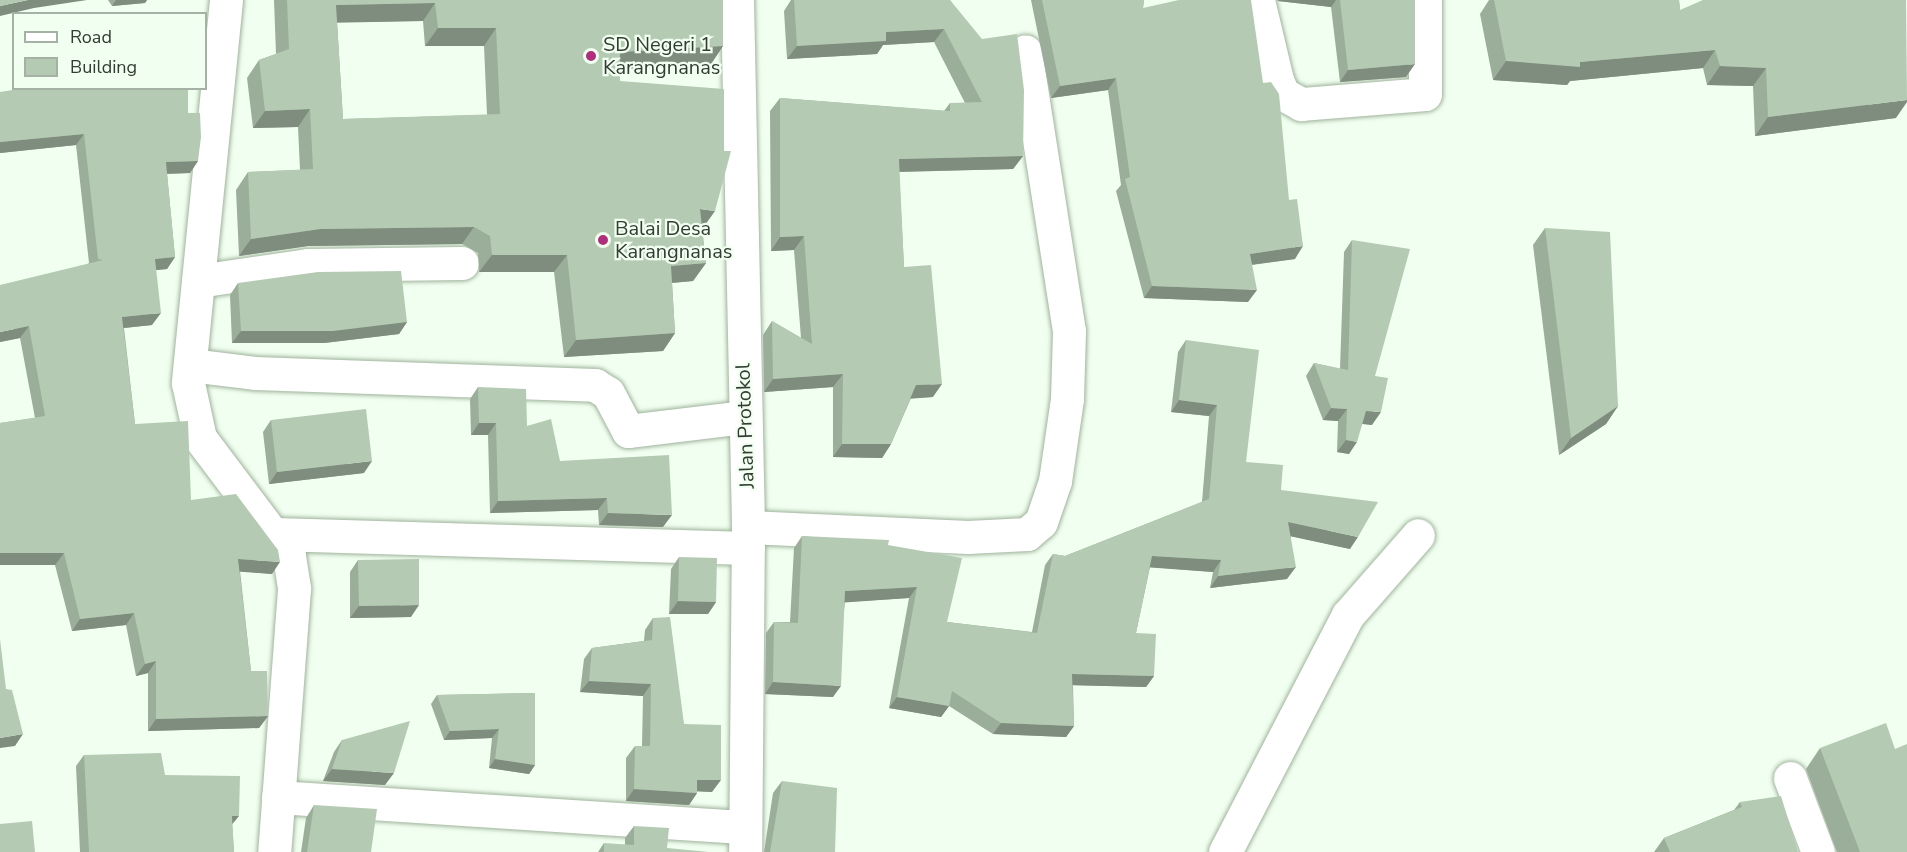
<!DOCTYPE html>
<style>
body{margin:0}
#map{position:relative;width:1907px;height:852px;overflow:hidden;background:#f1fff0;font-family:"Nunito Sans",sans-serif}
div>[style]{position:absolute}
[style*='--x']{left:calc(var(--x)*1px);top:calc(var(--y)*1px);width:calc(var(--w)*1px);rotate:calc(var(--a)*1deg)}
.roads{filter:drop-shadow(0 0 2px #9fb49c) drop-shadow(0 0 2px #9fb49c)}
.street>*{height:33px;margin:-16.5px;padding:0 16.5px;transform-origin:16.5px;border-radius:16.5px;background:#fff}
.secondary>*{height:33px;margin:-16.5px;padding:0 16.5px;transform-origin:16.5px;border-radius:16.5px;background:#fff}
.wall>*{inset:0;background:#9bae99}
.shaded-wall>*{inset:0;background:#7e8d7d}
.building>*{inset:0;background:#b4cab2}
.dots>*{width:16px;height:16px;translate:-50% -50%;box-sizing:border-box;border:3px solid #f1fff0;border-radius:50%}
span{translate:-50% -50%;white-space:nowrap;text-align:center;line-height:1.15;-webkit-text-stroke:4.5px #f1fff0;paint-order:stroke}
.poi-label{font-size:20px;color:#333c32}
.left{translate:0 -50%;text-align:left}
.street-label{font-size:20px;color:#333c32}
.legend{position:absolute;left:12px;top:12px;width:195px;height:78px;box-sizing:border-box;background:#f1fff0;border:2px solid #a5b1a4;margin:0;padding:8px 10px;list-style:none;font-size:18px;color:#333c32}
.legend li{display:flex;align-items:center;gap:12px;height:30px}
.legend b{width:30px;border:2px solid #a5b1a4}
</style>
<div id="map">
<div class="roads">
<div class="street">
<i style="--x:226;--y:0;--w:385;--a:95.7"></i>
<i style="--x:188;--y:383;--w:56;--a:77.7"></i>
<i style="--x:200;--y:438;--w:148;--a:53"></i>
<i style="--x:289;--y:556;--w:33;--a:81"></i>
<i style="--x:294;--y:589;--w:264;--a:94.3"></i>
<i style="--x:1258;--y:0;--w:82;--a:76.6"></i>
<i style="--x:1277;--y:80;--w:15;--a:67"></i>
<i style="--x:1283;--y:94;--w:21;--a:29"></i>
<i style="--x:1301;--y:104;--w:124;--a:-4.6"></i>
<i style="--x:1425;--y:94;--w:94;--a:-90"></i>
<i style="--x:198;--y:281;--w:111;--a:-8.3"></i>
<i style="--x:308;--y:265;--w:154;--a:-0.7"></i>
<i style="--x:190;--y:365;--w:65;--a:7"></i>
<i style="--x:255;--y:373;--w:340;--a:2"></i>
<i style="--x:595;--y:385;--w:15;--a:32"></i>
<i style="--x:608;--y:393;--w:43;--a:62.2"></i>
<i style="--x:628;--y:431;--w:116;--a:-6.9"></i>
<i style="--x:748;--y:527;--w:220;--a:2.6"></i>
<i style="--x:968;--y:537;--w:59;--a:-2.9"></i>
<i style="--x:1027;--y:534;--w:18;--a:-41"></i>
<i style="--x:1041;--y:522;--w:43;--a:-71.1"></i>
<i style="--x:1055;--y:481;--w:83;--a:-81.7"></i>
<i style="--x:1067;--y:399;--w:68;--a:-88.3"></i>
<i style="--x:1069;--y:331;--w:283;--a:-98.9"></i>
<i style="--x:275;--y:534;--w:473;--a:1.7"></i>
<i style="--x:1790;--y:778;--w:79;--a:69.3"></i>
<i style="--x:278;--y:797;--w:468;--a:3.7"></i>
<i style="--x:1225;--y:852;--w:267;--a:-62.6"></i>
<i style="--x:1348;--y:615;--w:106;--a:-48.8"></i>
</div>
<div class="secondary">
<i style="--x:737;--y:0;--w:527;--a:88.8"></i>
<i style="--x:748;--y:527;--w:325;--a:90.5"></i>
</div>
</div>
<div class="wall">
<i style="clip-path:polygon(108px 0,147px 0,145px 3px,112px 6px)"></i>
<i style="clip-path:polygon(evenodd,274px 0,723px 0,723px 46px,711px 64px,620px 69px,620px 81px,703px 228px,702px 228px,706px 263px,693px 281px,672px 283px,675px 333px,663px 351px,564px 357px,554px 272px,479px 272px,478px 253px,462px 244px,308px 246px,239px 256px,236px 190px,248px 172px,300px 170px,298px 127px,253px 128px,247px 78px,259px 60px,276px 54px,274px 0,423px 21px,425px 46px,484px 46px,487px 115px,343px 119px,337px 22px,423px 21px)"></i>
<i style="clip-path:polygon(791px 0,950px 0,1023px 156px,1013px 169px,899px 172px,904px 267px,933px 397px,911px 398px,891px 444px,882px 458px,833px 457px,833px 387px,764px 392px,763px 335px,772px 321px,801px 338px,794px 250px,771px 251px,770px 111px,780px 98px,944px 111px,950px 103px,965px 103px,934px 42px,883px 45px,877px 54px,787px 59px,784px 11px)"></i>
<i style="clip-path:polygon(1031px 0,1144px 0,1143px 8px,1263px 83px,1295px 259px,1252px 265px,1248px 302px,1144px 298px,1116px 191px,1121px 185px,1108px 90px,1051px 98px)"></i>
<i style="clip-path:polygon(1277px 0,1415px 0,1406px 77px,1340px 82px,1331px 7px,1278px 1px)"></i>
<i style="clip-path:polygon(1489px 0,1679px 0,1680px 10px,1896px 118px,1755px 136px,1753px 86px,1707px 85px,1703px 68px,1570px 81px,1567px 85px,1493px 80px,1480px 14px)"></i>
<i style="clip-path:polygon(0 92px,188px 113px,198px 161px,190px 173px,167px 174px,175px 257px,167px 269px,156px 270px,152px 325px,124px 328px,135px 424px,191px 500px,272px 574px,240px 571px,251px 671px,268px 716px,259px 728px,148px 731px,148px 673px,136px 676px,126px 625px,72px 631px,55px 565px,0 565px,0 423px,35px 418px,20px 338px,0 342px,89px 263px,76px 145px,0 153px)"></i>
<i style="clip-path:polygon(1545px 228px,1618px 406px,1606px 424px,1559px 455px,1533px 245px)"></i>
<i style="clip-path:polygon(1352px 240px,1375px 376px,1372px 425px,1362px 424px,1349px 454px,1337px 452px,1338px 421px,1323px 420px,1306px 376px,1314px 363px,1340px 369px,1344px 252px)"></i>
<i style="clip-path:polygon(238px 283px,407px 322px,399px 334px,324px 343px,232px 343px,230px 295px)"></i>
<i style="clip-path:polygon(1186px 340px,1246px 462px,1281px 490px,1350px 549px,1291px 536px,1287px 579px,1210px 588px,1213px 572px,1150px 567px,1136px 633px,1154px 676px,1146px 687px,1073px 685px,1074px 726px,1066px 737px,993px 734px,949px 706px,941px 717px,889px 708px,909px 598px,845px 602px,833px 697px,765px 694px,766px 633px,774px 622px,790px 622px,794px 548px,802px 536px,888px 545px,947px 622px,1032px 632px,1045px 565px,1053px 554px,1065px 556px,1202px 502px,1209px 416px,1171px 412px,1178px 352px)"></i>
<i style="clip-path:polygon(478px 387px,527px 426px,560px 461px,663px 527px,599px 525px,598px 510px,490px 513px,488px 435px,471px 435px,470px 399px)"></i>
<i style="clip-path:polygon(271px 420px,364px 473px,269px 484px,263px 432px)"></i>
<i style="clip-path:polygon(679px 557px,716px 602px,708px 614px,669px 614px,671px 569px)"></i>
<i style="clip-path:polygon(358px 560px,411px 617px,350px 618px,350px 572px)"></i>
<i style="clip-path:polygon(653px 618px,684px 724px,712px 792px,697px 791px,697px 793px,689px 805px,626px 801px,626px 758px,635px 746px,642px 746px,643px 696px,580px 692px,584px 659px,592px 648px,644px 641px,645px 630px)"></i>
<i style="clip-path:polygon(535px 693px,535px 765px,529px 774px,489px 768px,492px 738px,444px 740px,431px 704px,437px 695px)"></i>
<i style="clip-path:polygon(342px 740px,385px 785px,323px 781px,334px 752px)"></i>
<i style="clip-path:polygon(1820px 748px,1907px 852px,1837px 852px,1806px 769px)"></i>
<i style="clip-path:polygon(84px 755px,165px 775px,232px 824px,234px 852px,80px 852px,76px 766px)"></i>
<i style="clip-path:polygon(782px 781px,835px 852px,764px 852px,773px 793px)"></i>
<i style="clip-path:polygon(1740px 802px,1798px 852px,1654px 852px,1664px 838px,1734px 810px)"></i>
<i style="clip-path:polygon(314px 805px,371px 852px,301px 852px,306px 818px)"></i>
<i style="clip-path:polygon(634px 826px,667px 848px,625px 845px,625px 838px)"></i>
<i style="clip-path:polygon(604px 843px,604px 852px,598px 852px)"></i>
</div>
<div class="shaded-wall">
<i style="clip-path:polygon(28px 0,87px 0,34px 8px,0 16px,0 6px)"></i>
<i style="clip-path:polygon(116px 0,147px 0,145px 3px,112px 6px)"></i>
<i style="clip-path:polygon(1279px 0,1336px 0,1331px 7px,1278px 1px)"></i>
<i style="clip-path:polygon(435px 3px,423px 21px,323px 23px,336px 5px)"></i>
<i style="clip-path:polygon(438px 28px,496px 28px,484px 46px,425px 46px)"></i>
<i style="clip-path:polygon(944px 29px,934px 42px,883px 45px,877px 54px,787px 59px,797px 46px,886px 32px)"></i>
<i style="clip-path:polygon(723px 46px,711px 64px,608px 70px,620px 52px)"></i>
<i style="clip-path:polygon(1715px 50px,1703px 68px,1570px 81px,1567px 85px,1493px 80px,1506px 61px,1580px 62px)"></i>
<i style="clip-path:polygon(1415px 64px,1406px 77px,1340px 82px,1348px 70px)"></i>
<i style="clip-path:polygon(1720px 66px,1766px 68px,1753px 86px,1707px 85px)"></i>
<i style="clip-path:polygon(1116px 78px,1108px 90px,1051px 98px,1060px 86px)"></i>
<i style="clip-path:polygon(1907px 100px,1907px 102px,1896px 118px,1755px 136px,1768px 117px)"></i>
<i style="clip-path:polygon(310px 109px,298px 127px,253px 128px,265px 111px)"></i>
<i style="clip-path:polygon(84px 134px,76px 145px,0 153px,0 142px)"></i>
<i style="clip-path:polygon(1023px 156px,1013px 169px,889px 172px,899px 159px)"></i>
<i style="clip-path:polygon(198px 161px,190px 173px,158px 174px,166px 162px)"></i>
<i style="clip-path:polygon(700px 209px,715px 211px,703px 228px,688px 226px)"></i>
<i style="clip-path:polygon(474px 227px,462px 244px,308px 246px,239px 256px,251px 239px,320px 229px)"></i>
<i style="clip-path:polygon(804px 236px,794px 250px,771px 251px,780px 237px)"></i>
<i style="clip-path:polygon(1303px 246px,1295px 259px,1241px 266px,1250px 254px)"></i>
<i style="clip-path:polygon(492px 255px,567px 255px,554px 272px,479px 272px)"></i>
<i style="clip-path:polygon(175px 257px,167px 269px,147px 271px,155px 259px)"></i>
<i style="clip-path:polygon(706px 263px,693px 281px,659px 284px,671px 266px)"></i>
<i style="clip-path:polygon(1152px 286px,1257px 290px,1248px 302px,1144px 298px)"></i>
<i style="clip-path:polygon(161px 313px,152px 325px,114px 329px,122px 317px)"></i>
<i style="clip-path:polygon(407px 322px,399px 334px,324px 343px,232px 343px,241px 331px)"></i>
<i style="clip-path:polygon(29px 326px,20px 338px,0 342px,0 332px)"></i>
<i style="clip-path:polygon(675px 333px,663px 351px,564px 357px,576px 340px)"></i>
<i style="clip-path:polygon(843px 374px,833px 387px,764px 392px,773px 379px)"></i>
<i style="clip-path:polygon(942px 384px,933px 397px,907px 399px,916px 385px)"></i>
<i style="clip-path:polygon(1179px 400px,1217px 405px,1209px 416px,1171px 412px)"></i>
<i style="clip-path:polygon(1618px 406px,1606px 424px,1559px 455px,1571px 438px)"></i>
<i style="clip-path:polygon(1331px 408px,1347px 409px,1338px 421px,1323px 420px)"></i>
<i style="clip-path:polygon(1366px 411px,1381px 412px,1372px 425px,1357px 423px)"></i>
<i style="clip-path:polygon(479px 423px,496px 423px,488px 435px,471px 435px)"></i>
<i style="clip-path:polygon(1346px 440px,1357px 442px,1349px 454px,1337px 452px)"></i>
<i style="clip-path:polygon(842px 444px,891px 444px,882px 458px,833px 457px)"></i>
<i style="clip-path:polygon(372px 461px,364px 473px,269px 484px,277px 472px)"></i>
<i style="clip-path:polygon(607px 498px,598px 510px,490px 513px,498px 501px)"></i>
<i style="clip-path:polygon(608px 513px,672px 515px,663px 527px,599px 525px)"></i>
<i style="clip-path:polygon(1288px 522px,1358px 537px,1350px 549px,1280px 534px)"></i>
<i style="clip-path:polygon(0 553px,64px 553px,55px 565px,0 565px)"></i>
<i style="clip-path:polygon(1152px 556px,1221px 560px,1213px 572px,1144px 567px)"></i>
<i style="clip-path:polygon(238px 559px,280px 562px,272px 574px,230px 571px)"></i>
<i style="clip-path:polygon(1296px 567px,1287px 579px,1210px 588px,1218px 576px)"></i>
<i style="clip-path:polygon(917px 587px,909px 598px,837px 603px,845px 591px)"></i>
<i style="clip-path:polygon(678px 601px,716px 602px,708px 614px,669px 614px)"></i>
<i style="clip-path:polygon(419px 605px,411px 617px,350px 618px,359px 606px)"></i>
<i style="clip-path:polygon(134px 613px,126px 625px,72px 631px,80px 619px)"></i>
<i style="clip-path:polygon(156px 661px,148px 673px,136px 676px,145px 664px)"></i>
<i style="clip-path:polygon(1072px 674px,1154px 676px,1146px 687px,1064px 685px)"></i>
<i style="clip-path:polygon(589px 681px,651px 684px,643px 696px,580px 692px)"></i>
<i style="clip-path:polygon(773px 682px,841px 686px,833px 697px,765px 694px)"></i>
<i style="clip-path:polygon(897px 697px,949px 706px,941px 717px,889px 708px)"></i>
<i style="clip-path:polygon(268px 716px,259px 728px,148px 731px,156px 719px)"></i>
<i style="clip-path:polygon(1001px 723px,1074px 726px,1066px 737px,993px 734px)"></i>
<i style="clip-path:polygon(499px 729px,492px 738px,444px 740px,450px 731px)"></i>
<i style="clip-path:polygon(23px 734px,15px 746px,0 748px,0 738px)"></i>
<i style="clip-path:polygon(495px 759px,535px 765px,529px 774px,489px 768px)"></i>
<i style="clip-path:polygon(332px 769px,394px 773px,385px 785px,323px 781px)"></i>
<i style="clip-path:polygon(697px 780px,721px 780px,712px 792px,689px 791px)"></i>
<i style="clip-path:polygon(634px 789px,697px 793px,689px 805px,626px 801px)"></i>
<i style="clip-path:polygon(232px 816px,239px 816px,230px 827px)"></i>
</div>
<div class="building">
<i style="clip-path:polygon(0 0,28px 0,0 6px)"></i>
<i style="clip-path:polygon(evenodd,287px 0,723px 0,723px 46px,620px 52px,620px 81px,724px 89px,724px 151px,731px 151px,715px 211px,700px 209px,706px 263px,671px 266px,675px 333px,576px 340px,567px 255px,492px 255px,490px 236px,474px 227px,320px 229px,251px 239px,248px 172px,313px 169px,310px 109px,265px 111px,259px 60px,289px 49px,287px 0,435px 3px,438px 28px,496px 28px,500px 114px,343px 119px,336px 5px,435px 3px)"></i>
<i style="clip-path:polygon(794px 0,950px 0,982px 39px,1017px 34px,1024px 90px,1023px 156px,899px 159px,904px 267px,931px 265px,942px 384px,916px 385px,891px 444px,842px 444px,843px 374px,773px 379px,772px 321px,812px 344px,804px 236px,780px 237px,780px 98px,950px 111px,950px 103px,982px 102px,944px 29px,886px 32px,886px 41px,797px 46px)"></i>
<i style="clip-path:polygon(1042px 0,1144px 0,1143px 8px,1179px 0,1251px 0,1263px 83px,1271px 82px,1279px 94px,1289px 200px,1297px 199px,1303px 246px,1250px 254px,1257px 290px,1152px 286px,1125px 179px,1130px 177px,1116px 78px,1060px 86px)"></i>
<i style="clip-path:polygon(1340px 0,1415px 0,1415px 64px,1348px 70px)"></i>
<i style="clip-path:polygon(1494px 0,1679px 0,1680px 10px,1703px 0,1906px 0,1907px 100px,1768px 117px,1766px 68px,1720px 66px,1715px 50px,1580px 62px,1580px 67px,1506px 61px)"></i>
<i style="clip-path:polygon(25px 88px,188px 88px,188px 113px,200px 113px,201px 137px,198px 161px,166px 162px,175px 257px,155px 259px,161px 313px,122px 317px,135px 424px,188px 421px,191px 500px,236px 494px,278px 550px,280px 562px,238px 559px,251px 671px,267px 671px,268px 716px,156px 719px,156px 661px,145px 664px,134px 613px,80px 619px,64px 553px,0 553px,0 423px,45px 416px,29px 326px,0 332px,0 285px,103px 260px,98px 259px,84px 134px,0 142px,0 92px)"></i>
<i style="clip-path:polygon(1545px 228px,1610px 232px,1618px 406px,1571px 438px)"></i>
<i style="clip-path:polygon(1352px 240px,1410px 249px,1375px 376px,1388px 378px,1381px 412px,1366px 411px,1357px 442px,1346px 440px,1347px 409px,1331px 408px,1314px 363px,1348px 370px)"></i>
<i style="clip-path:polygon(401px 271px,407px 322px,333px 331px,241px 331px,238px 283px,318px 272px)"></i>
<i style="clip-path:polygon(1186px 340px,1259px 350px,1246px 462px,1283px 465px,1281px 490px,1378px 502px,1358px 537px,1288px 522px,1296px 567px,1218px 576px,1221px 560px,1152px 556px,1136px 633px,1156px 634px,1154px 676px,1072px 674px,1074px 726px,1001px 723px,952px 691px,949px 706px,897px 697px,917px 587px,845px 591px,841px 686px,773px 682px,774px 622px,798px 623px,802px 536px,889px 540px,888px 545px,962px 558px,947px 622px,1037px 633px,1053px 554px,1065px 556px,1209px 499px,1217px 405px,1179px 400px)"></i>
<i style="clip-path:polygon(478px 387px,526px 389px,527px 426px,551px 419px,560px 461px,669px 455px,672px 515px,608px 513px,607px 498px,498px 501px,496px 423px,479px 423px)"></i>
<i style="clip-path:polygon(366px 409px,372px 461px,277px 472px,271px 420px)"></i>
<i style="clip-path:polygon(679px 557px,717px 558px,716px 602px,678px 601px)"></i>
<i style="clip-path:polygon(419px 559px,419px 605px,359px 606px,358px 560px)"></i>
<i style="clip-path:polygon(670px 617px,684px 724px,721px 725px,721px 780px,697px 780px,697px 793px,634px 789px,635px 746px,650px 746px,651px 684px,589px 681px,592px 648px,652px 640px,653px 618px)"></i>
<i style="clip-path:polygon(0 639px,6px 689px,12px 690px,23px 734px,0 738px)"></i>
<i style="clip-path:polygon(535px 693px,535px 765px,495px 759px,499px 729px,450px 731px,437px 695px)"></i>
<i style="clip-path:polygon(410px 721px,394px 773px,332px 769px,342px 740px)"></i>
<i style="clip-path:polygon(1886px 723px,1895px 749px,1907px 744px,1907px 852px,1860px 852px,1820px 748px)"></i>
<i style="clip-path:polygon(161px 753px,165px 775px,240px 776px,239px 816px,232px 816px,234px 852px,89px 852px,84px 755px)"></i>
<i style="clip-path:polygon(782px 781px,837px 788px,835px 852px,770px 852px)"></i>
<i style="clip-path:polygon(1781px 796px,1798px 852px,1670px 852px,1664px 838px,1742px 807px,1740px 802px)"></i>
<i style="clip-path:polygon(314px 805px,377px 809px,371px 852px,307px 852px)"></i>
<i style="clip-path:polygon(32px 821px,35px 852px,0 852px,0 824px)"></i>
<i style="clip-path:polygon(634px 826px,669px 828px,667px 848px,709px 852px,604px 852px,604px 843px,634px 845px)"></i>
</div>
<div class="dots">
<i style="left:591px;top:56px;background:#af2f7c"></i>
<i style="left:603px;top:240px;background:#af2f7c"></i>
</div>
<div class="poi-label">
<span class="left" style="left:603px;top:56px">SD Negeri 1<br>Karangnanas</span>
<span class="left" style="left:615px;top:240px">Balai Desa<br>Karangnanas</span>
</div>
<div class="street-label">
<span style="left:745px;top:426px;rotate:-92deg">Jalan Protokol</span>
</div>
<ul class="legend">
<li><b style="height:8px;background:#fff"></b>Road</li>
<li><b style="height:16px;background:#b4cab2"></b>Building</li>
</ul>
</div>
